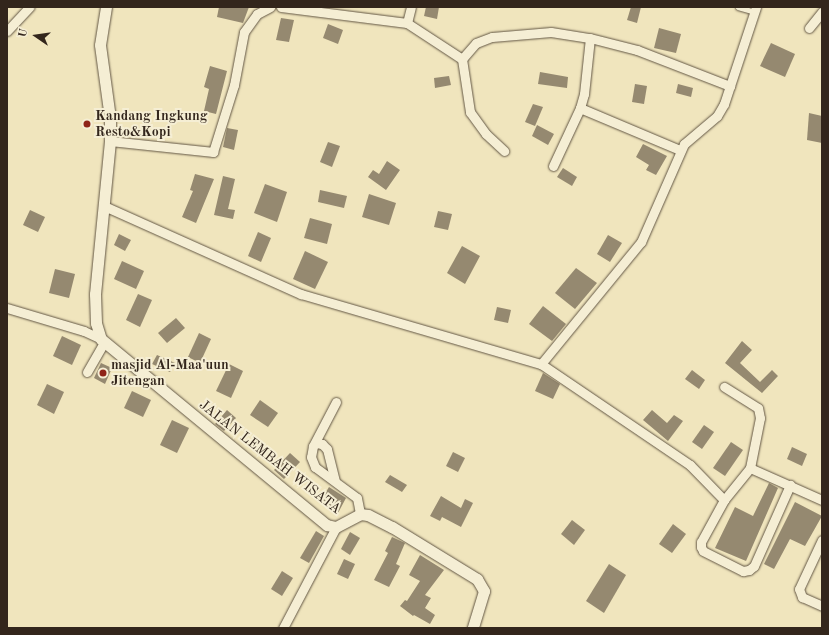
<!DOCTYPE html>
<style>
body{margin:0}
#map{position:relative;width:829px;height:635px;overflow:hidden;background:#f0e5bd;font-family:"Old Standard TT",serif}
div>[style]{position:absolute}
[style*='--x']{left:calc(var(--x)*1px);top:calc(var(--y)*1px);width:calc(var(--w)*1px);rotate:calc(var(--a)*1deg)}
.building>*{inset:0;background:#958970}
.roads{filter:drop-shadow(0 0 1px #625644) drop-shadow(0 0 1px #625644)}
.service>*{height:4.5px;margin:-2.25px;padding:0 2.25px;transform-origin:2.25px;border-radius:2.25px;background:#f5eed4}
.minor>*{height:9px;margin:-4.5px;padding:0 4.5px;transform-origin:4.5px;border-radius:4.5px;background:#f5eed4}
.tertiary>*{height:11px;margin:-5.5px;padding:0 5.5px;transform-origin:5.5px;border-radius:5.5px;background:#f5eed4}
.dots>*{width:11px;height:11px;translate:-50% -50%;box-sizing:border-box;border:2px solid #f5eed4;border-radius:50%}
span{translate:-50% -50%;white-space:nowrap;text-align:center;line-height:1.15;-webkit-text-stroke:4px #f5eed4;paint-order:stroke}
.poi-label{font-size:14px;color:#33261c;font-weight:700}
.left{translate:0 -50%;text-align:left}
.street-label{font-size:14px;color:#33261c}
.frame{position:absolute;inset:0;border:8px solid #33261c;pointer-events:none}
.north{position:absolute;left:16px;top:16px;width:40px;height:40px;-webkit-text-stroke:3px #f5eed4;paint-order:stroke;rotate:283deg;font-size:11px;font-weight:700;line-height:16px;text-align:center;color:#33261c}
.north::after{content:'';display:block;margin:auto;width:14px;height:18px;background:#33261c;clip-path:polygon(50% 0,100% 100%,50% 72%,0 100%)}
</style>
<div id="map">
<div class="building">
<i style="clip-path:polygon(219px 7px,249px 7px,243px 23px,217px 17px)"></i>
<i style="clip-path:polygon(426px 7px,439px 7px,437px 19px,424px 16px)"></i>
<i style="clip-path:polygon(631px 7px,641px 7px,637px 23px,627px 20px)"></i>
<i style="clip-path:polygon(281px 18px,294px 20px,289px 42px,276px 40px)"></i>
<i style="clip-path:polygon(328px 24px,343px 30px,338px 44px,323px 38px)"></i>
<i style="clip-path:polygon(659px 28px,681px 34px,676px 53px,654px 48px)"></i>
<i style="clip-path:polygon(771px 43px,795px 54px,785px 77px,760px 66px)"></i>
<i style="clip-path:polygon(210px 66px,227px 71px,216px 114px,204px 111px,209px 89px,204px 87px)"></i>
<i style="clip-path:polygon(540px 72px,568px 77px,567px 88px,538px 84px)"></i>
<i style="clip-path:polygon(449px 76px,451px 85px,435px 88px,434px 78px)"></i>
<i style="clip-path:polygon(635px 84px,647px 86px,644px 104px,632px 102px)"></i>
<i style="clip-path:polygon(678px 84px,693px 88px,691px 97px,676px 93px)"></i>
<i style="clip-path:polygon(533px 104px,543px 107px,535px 126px,525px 122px)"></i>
<i style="clip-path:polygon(809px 113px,822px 116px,822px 143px,807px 140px)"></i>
<i style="clip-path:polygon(537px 125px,554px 134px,548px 145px,532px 136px)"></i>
<i style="clip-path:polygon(227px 128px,238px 130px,234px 150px,223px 147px)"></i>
<i style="clip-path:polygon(328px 142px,340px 146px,332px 167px,320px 162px)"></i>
<i style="clip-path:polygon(643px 144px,667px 156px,656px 175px,646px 170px,649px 165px,636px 157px)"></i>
<i style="clip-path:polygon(387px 161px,400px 170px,386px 190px,368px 177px,373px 170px,379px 174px)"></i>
<i style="clip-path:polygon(563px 168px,577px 177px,572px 186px,557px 177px)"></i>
<i style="clip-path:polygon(195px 174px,214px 179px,196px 223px,182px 217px,193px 191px,190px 190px)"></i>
<i style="clip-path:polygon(223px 176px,235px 179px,228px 209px,235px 210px,233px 219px,214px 215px)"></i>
<i style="clip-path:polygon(265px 184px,287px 192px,277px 222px,254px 213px)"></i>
<i style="clip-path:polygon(320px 190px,347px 196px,344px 208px,318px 202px)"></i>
<i style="clip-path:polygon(369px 194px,396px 203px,389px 225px,362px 217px)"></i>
<i style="clip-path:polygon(30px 210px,45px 217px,38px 232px,23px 225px)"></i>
<i style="clip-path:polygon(438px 211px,452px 214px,448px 230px,434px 227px)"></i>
<i style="clip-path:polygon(310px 218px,332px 224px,327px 244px,304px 238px)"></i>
<i style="clip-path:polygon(258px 232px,271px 238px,261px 262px,248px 256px)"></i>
<i style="clip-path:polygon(119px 234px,131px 240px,125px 251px,114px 245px)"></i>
<i style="clip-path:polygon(608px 235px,622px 243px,610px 262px,597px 254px)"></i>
<i style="clip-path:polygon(462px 246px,480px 256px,465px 284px,447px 273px)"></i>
<i style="clip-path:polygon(305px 251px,328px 262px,315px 289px,293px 279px)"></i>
<i style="clip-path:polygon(122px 261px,144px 271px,136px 289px,114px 279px)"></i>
<i style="clip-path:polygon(576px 268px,597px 283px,575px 309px,555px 293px)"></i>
<i style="clip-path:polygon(55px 269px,75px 274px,69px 298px,49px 293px)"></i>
<i style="clip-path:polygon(138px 294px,152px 300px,140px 327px,126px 320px)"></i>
<i style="clip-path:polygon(543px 306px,566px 324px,552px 341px,529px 324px)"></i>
<i style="clip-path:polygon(497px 307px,511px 310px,508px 323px,494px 320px)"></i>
<i style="clip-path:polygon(176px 318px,185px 328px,167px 343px,158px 333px)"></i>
<i style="clip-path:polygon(199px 333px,211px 339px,200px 363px,188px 357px)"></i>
<i style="clip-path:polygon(62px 336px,81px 345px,72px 365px,53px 356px)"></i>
<i style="clip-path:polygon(742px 341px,752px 350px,740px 363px,760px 382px,772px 370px,778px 376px,762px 393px,725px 363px)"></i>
<i style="clip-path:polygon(157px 355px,175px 363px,170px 372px,152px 364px)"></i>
<i style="clip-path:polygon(101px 363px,112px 368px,105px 384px,94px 378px)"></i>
<i style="clip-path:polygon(229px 364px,243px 371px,231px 398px,216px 391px)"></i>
<i style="clip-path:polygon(692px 370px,705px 380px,699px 389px,685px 379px)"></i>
<i style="clip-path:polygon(543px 373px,560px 384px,553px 399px,535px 391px)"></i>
<i style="clip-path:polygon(47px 384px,64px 392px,54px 414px,37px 405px)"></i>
<i style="clip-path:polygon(132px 391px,151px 400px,143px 417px,124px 408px)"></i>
<i style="clip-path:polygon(260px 400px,278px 413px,268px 427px,250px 415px)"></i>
<i style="clip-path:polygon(227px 410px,236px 418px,224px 431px,215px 424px)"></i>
<i style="clip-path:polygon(652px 410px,667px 423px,674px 415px,683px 421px,668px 441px,643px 420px)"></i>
<i style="clip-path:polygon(172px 420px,189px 428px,177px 453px,160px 445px)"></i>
<i style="clip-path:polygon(704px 425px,714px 432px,702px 449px,692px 442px)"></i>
<i style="clip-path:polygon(731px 442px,743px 450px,725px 476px,713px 468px)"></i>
<i style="clip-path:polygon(792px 447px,807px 454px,802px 466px,787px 459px)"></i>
<i style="clip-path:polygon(453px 452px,465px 458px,458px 472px,446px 466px)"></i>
<i style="clip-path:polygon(290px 453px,300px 462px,284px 479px,274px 470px)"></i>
<i style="clip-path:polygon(390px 475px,407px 485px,402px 492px,385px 482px)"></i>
<i style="clip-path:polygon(769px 483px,778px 488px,746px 561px,715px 548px,735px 507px,753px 516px)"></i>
<i style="clip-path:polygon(329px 487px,346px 498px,338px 513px,320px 502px)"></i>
<i style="clip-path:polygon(441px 496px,461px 508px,465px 499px,473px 503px,461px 527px,442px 517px,440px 521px,430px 516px)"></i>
<i style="clip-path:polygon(795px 502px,822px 516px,805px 546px,790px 539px,774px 569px,764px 564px)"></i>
<i style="clip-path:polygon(572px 520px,585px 530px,574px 545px,561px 534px)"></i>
<i style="clip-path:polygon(673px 524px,686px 534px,672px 553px,659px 544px)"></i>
<i style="clip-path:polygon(316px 531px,324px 536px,309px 563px,300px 558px)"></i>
<i style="clip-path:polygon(350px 532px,360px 538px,350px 555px,341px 549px)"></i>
<i style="clip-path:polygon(392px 537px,405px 543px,396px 564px,400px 566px,389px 587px,374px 580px,388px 553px,385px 551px)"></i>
<i style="clip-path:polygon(420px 555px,444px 570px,425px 595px,431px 598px,425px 608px,435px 615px,430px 624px,414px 615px,413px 616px,400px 606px,405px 600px,407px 601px,420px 581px,409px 575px)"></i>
<i style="clip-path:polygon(344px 559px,355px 564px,348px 579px,337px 574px)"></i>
<i style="clip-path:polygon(609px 564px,626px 575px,604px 613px,586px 601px)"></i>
<i style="clip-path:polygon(282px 571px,293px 578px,282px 596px,271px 589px)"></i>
</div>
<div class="roads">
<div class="service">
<i style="--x:738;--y:7;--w:18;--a:16"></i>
</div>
<div class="minor">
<i style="--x:281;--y:7;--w:127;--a:7.2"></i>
<i style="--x:407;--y:23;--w:66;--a:33.2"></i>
<i style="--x:462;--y:59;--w:21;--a:-49"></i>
<i style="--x:476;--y:43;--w:17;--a:-21"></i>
<i style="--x:492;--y:37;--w:59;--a:-4.8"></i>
<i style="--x:551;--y:32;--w:39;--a:9"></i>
<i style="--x:590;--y:38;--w:49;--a:14.3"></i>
<i style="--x:637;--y:50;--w:100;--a:21.2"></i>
<i style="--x:407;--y:23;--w:16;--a:-76"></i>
<i style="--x:809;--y:28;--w:21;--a:-51"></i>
<i style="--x:7;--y:31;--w:33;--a:-47"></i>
<i style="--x:462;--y:59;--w:54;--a:81.4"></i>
<i style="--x:470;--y:112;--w:27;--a:54"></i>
<i style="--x:486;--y:134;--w:25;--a:43"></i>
<i style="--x:580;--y:108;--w:108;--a:22.8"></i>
<i style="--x:110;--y:141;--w:104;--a:6.1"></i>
<i style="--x:213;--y:152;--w:70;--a:-72.6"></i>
<i style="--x:234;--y:85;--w:54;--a:-79.3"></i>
<i style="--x:244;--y:32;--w:22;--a:-54"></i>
<i style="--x:257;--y:14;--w:15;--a:-28"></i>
<i style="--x:553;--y:166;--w:64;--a:-65"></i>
<i style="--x:580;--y:108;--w:15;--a:-74"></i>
<i style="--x:584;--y:94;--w:56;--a:-83.9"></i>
<i style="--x:104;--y:206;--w:216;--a:24.1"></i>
<i style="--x:301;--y:294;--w:250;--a:16.3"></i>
<i style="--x:541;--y:364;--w:180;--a:34.1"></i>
<i style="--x:690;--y:465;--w:49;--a:45.8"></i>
<i style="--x:724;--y:500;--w:41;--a:-50.9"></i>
<i style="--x:750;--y:468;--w:51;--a:-78.7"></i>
<i style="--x:760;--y:418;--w:10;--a:-101"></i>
<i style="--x:758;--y:408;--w:40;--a:-148"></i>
<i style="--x:7;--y:308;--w:80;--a:16.6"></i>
<i style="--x:84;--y:331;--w:19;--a:25"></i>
<i style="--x:541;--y:364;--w:158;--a:-50.7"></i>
<i style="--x:641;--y:242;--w:107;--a:-66.3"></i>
<i style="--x:684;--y:144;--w:43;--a:-40.3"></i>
<i style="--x:717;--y:116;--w:14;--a:-60"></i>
<i style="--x:724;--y:104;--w:102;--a:-71.7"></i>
<i style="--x:87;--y:372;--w:34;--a:-60"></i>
<i style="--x:336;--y:402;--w:50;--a:117.6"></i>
<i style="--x:313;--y:446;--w:11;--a:100"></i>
<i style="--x:311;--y:457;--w:11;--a:68"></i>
<i style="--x:315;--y:467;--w:52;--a:36.4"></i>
<i style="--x:357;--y:498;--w:16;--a:79"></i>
<i style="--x:316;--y:443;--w:6;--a:9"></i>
<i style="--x:322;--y:444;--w:7;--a:45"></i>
<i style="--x:327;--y:449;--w:32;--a:76"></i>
<i style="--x:750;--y:468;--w:79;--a:24"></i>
<i style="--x:724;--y:500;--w:48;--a:118.7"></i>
<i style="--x:701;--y:542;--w:5;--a:90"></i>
<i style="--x:701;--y:547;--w:4;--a:63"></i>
<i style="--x:703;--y:551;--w:45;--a:26.6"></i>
<i style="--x:743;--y:571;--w:6;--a:-9"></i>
<i style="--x:749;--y:570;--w:6;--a:-39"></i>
<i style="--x:754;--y:566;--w:89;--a:-66"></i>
<i style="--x:822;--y:540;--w:54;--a:115.1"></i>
<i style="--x:799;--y:589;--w:9;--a:69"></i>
<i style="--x:802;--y:597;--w:22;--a:24"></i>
<i style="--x:283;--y:628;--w:114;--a:-62.3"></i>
</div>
<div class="tertiary">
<i style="--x:106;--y:7;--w:38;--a:99"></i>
<i style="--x:100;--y:45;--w:74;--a:82.2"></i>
<i style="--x:110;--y:118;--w:23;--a:90"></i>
<i style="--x:110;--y:141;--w:154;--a:95.6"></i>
<i style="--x:95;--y:294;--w:29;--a:88"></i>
<i style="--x:96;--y:323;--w:17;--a:73"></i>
<i style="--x:101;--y:339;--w:293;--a:39.5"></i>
<i style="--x:327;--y:525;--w:9;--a:13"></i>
<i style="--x:336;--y:527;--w:27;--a:-28"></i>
<i style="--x:360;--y:514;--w:8;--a:7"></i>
<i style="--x:368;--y:515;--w:27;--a:27"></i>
<i style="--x:392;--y:527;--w:100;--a:31.5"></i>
<i style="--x:477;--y:579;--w:14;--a:60"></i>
<i style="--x:484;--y:591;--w:39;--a:107"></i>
</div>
</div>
<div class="dots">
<i style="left:87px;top:124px;background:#8f2418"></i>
<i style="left:103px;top:373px;background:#8f2418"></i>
</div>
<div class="poi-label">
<span class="left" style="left:95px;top:124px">Kandang Ingkung<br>Resto&amp;Kopi</span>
<span class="left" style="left:111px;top:373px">masjid Al-Maa'uun<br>Jitengan</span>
</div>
<div class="street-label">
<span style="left:270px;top:457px;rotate:38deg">JALAN LEMBAH WISATA</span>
</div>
<div class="frame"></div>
<div class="north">U</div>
</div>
